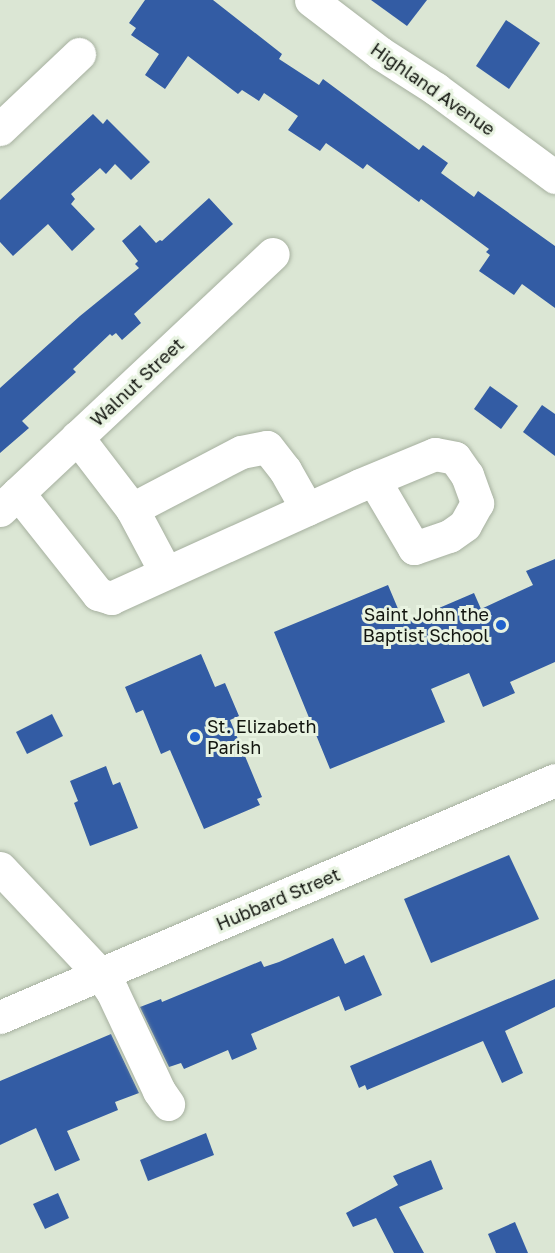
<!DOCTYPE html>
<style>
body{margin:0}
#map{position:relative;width:555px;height:1253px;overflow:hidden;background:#dbe6d4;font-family:"Golos Text",sans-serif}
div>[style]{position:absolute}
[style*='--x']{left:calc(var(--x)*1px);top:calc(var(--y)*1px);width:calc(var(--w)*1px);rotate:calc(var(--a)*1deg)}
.building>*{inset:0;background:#335ca4}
.roads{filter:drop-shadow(0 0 2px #a6b09f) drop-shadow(0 0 2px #a6b09f)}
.minor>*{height:33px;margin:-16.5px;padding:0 16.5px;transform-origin:16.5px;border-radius:16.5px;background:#fff}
.dots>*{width:16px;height:16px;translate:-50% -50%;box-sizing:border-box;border:3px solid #e8f3e1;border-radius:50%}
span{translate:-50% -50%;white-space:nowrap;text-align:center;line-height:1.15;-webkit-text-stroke:6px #e8f3e1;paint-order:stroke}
.street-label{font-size:18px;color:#12150f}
.poi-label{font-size:18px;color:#12150f}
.right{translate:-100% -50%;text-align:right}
.left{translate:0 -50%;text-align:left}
</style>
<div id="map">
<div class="building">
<i style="clip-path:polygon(145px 0,213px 0,282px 54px,279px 59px,319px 85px,323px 79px,419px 150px,423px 145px,448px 163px,441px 173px,474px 197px,478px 191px,555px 246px,555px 308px,522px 284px,514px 295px,479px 271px,490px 255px,486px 252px,489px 249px,421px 199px,419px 202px,367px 164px,363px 169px,326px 143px,320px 151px,288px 130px,298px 116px,264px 93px,259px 101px,242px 90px,238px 94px,188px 56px,165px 89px,145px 75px,159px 54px,131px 35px,136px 28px,129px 23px)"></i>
<i style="clip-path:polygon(371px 0,427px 0,407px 26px)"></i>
<i style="clip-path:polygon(506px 20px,540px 43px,509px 89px,476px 66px)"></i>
<i style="clip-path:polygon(93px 114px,103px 124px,107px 119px,150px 162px,131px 180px,115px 164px,106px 174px,100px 168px,71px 194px,75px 199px,71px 204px,95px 229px,72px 251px,48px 224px,13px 256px,0 242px,0 200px)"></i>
<i style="clip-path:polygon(209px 198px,233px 224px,134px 314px,141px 323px,122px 340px,116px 333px,112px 336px,110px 334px,73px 369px,76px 372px,22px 421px,29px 428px,0 453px,0 388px,80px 316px,139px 268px,135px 264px,138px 261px,122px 241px,140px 225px,156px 243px,160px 240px,162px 241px)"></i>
<i style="clip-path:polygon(490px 386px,518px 406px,501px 429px,474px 409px)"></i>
<i style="clip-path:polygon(542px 405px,555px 414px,555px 456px,523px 432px)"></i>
<i style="clip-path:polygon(555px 559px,555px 662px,510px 682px,515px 693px,483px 707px,469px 673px,431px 689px,445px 722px,330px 769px,274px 632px,388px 585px,404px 623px,474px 593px,481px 609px,533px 585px,526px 571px)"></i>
<i style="clip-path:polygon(201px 654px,215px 687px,225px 683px,239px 716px,230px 720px,262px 797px,257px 799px,260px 805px,204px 829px,170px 750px,161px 754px,143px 710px,136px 713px,125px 687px)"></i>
<i style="clip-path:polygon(52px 714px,63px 736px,27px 754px,16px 732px)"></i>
<i style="clip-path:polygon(106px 766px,113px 785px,120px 782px,138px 828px,90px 846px,74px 803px,78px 801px,70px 781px)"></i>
<i style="clip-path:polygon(509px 855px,539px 919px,431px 963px,404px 899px)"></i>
<i style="clip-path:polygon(333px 938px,345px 964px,364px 955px,382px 995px,345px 1011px,339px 996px,251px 1034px,257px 1049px,232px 1060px,228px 1050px,184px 1069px,181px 1063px,169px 1067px,140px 1007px,161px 999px,162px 1002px,261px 961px,264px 967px,279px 962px)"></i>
<i style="clip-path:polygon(555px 979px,555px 1007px,505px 1031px,523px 1073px,502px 1083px,483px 1041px,367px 1090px,365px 1085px,359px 1088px,350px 1066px)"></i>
<i style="clip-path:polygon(111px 1034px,139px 1093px,115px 1102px,118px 1110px,67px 1131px,80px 1160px,55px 1171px,36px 1128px,0 1145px,0 1081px)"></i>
<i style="clip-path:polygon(206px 1133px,214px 1155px,148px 1181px,140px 1160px)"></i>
<i style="clip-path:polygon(431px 1160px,443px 1189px,399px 1207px,424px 1253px,394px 1253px,376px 1218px,353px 1227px,346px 1213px,398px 1185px,393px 1176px)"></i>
<i style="clip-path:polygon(58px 1193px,69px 1218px,45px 1229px,33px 1204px)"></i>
<i style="clip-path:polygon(515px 1222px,528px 1253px,496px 1253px,488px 1234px)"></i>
</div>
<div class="roads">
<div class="minor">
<i style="--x:311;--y:0;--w:87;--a:37.5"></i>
<i style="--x:380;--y:53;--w:67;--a:32.7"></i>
<i style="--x:436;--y:89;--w:148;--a:36.5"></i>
<i style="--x:0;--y:129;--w:109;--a:-43.5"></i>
<i style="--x:77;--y:437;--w:91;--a:52.6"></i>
<i style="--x:132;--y:509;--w:72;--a:62"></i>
<i style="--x:18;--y:493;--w:129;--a:51.6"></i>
<i style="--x:98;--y:594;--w:14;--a:17"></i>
<i style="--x:111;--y:598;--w:273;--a:-24.4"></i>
<i style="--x:360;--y:485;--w:81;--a:-22.5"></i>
<i style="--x:435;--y:454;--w:20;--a:11"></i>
<i style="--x:455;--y:458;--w:21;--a:55"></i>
<i style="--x:467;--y:475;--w:30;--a:70"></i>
<i style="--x:477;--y:503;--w:25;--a:119"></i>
<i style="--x:465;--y:525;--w:19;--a:145"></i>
<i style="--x:449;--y:536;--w:37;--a:161"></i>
<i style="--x:414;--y:548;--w:71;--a:-120.5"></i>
<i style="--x:378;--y:487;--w:7;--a:-98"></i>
<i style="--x:132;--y:509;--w:123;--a:-27.6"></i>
<i style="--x:241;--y:452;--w:26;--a:-11"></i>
<i style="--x:267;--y:447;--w:29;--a:52"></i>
<i style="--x:285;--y:470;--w:45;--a:60.6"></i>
<i style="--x:0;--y:510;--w:374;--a:-43.2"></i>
<i style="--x:0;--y:868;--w:146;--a:46.7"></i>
<i style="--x:100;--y:974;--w:21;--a:55"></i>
<i style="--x:112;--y:991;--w:110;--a:64.8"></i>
<i style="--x:159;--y:1091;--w:16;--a:55"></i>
<i style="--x:0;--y:1017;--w:603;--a:-23.12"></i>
</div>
</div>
<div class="dots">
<i style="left:501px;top:625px;background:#1f60cc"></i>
<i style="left:195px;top:737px;background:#1f60cc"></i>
</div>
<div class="street-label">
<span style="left:433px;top:89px;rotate:35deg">Highland Avenue</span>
<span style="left:137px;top:382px;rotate:-43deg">Walnut Street</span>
<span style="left:278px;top:899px;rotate:-23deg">Hubbard Street</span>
</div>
<div class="poi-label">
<span class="right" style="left:489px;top:625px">Saint John the<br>Baptist School</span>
<span class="left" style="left:207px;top:737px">St. Elizabeth<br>Parish</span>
</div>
</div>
